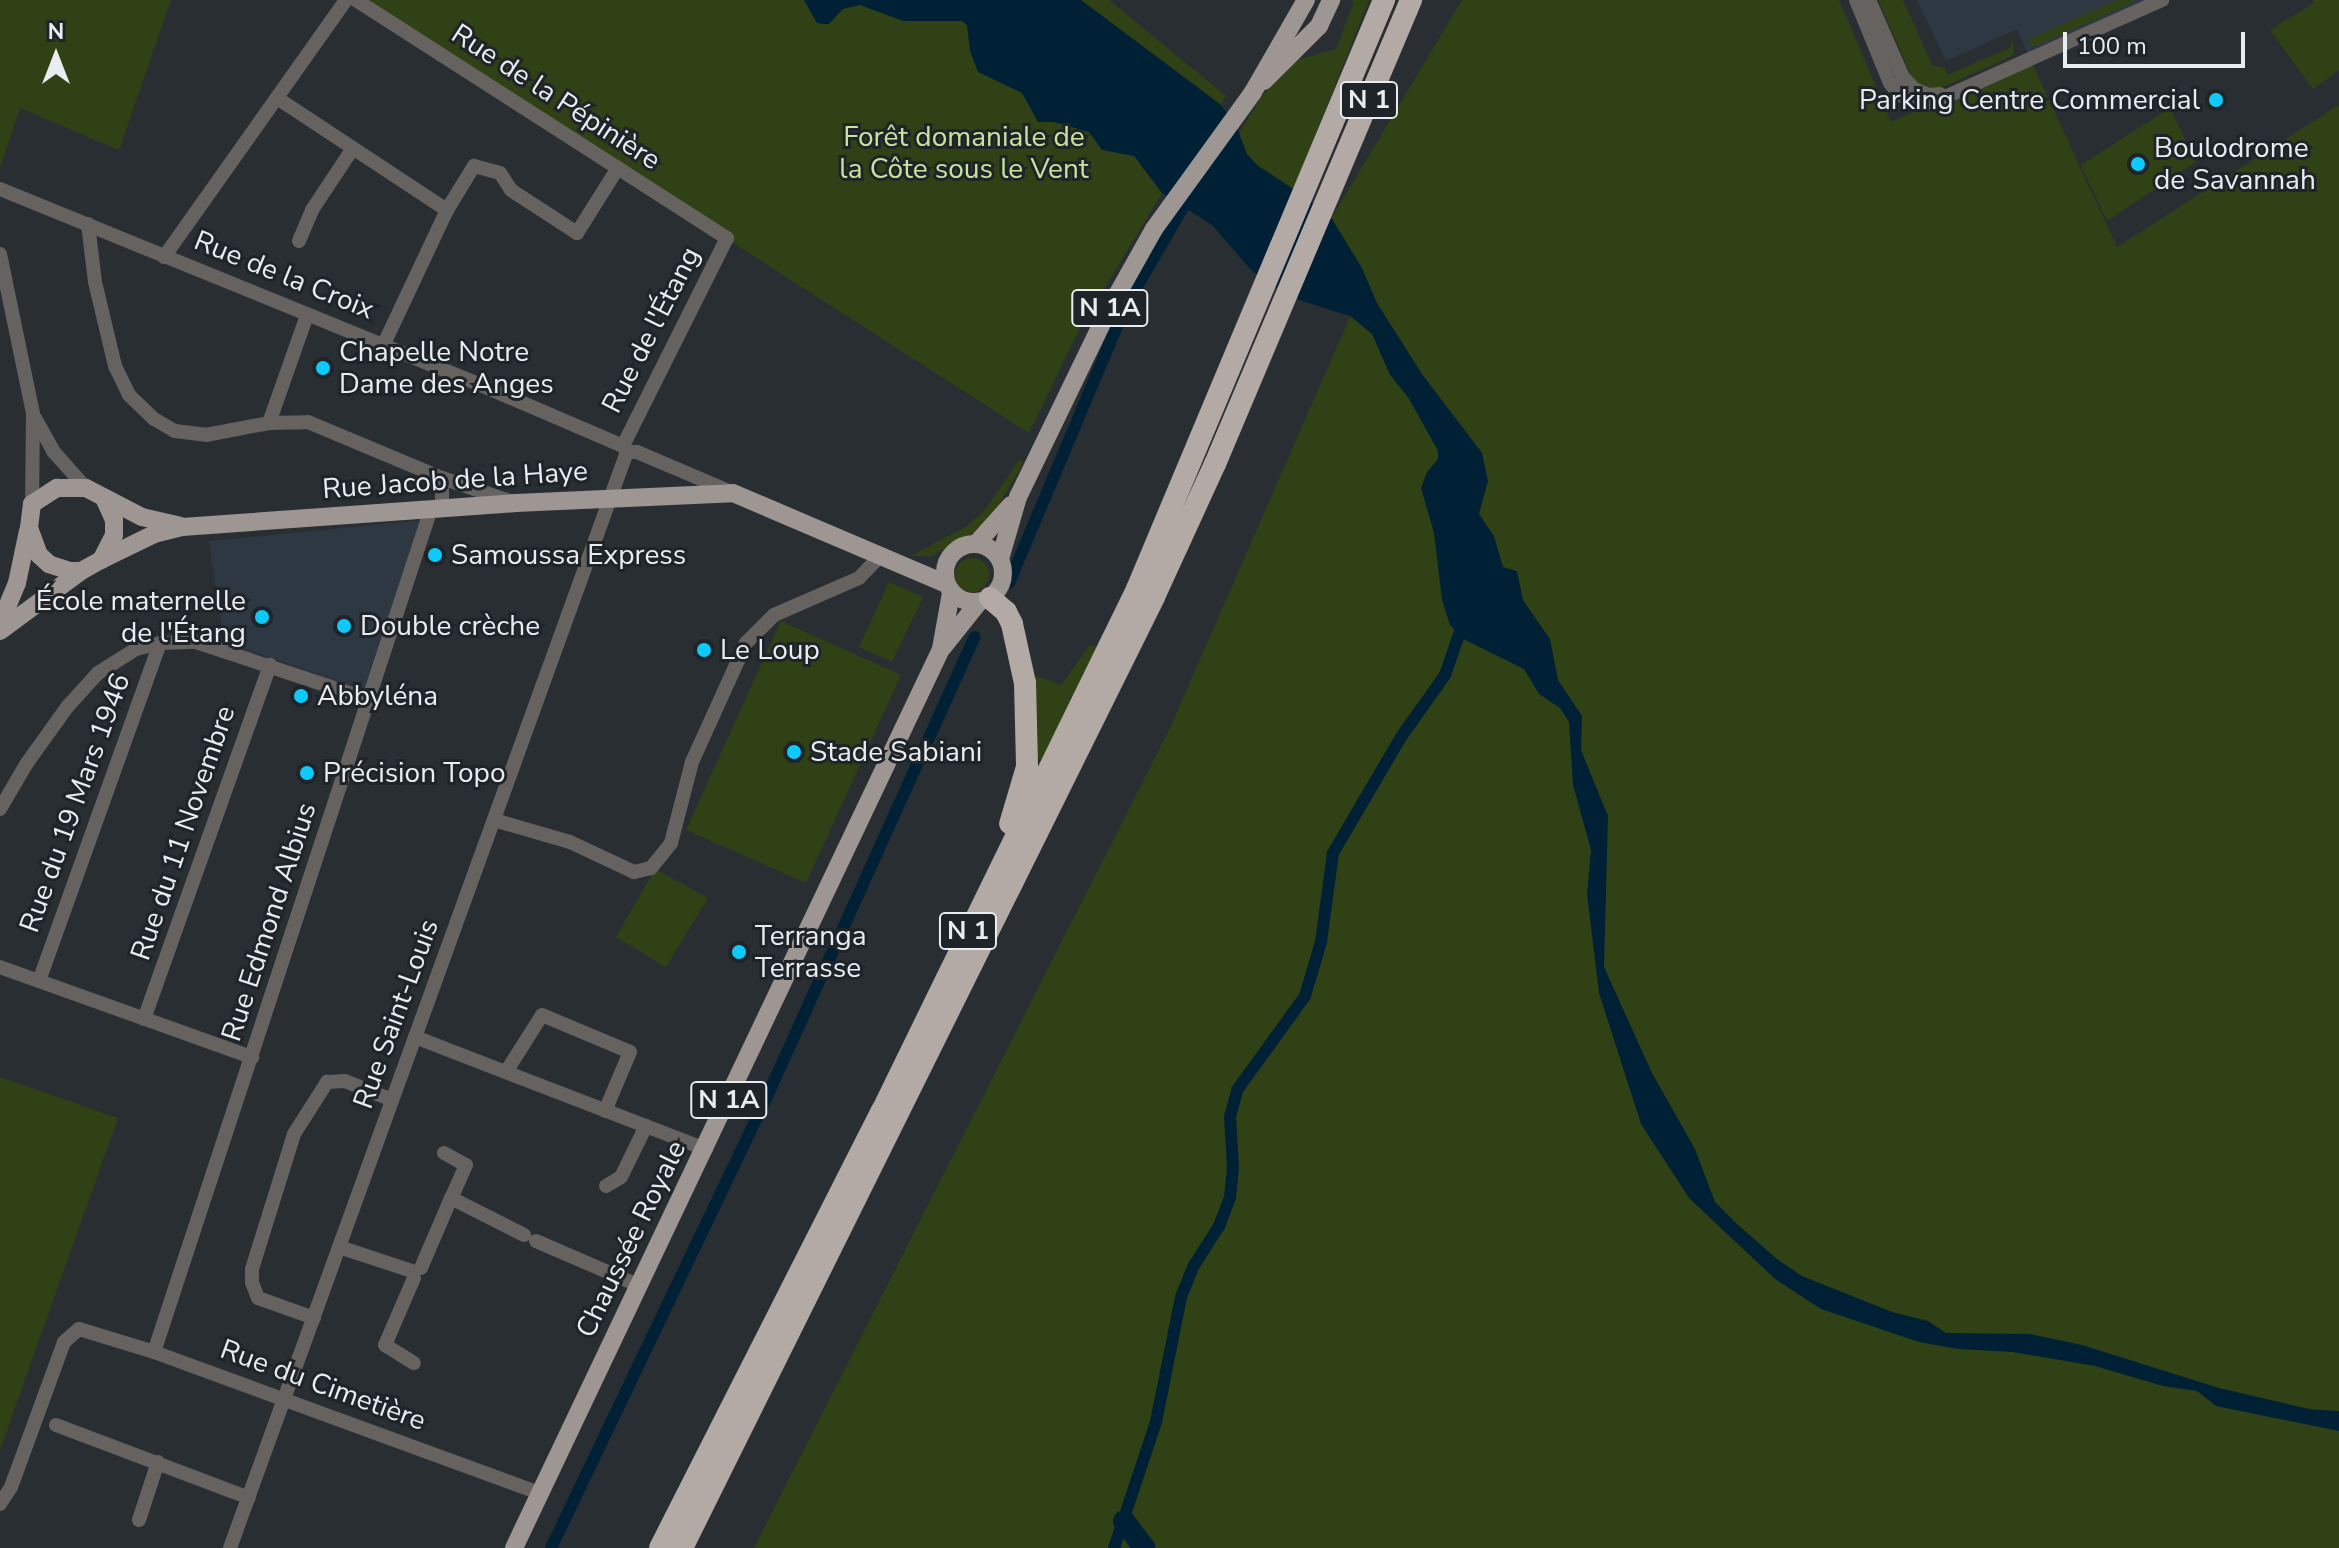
<!DOCTYPE html>
<meta charset="utf-8">
<style>
body{margin:0}
#map{position:relative;width:2339px;height:1548px;overflow:hidden;background:#292e33;font-family:"Nunito Sans",sans-serif}
div>[style]{position:absolute}
[style*='--x']{left:calc(var(--x)*1px);top:calc(var(--y)*1px);width:calc(var(--w)*1px);rotate:calc(var(--a)*1deg)}
.built>*{inset:0;background:#2e3842}
.green>*{inset:0;background:#314116}
.round{border-radius:50%}
.water>*{inset:0;background:#002135}
.canal>*{height:12px;margin:-6px;padding:0 6px;transform-origin:6px;border-radius:6px;background:#002135}
.river>*{height:22px;margin:-11px;padding:0 11px;transform-origin:11px;border-radius:11px;background:#002135}
.minor>*{height:14px;margin:-7px;padding:0 7px;transform-origin:7px;border-radius:7px;background:#666260}
.major>*{height:18px;margin:-9px;padding:0 9px;transform-origin:9px;border-radius:9px;background:#9d9692}
.major>.ring{margin:-9px;padding:0;box-sizing:content-box;background:none;border:18px solid #9d9692;border-radius:50%}
.highway>*{height:22px;margin:-11px;padding:0 11px;transform-origin:11px;border-radius:11px;background:#b3aaa5}
.dots>*{width:22px;height:22px;translate:-50% -50%;box-sizing:border-box;border:4px solid #1f2429;border-radius:50%}
span{translate:-50% -50%;white-space:nowrap;text-align:center;line-height:1.15;-webkit-text-stroke:6px #1f2429;paint-order:stroke}
.shield-label span{padding:2px 6px;background:#1f2429;border:2px solid;border-radius:6px;-webkit-text-stroke-width:0}
.shield-label{font-size:26px;color:#e9ecf0;font-weight:700}
.street-label{font-size:28px;color:#e9ecf0}
.poi-label{font-size:28px;color:#e9ecf0}
.right{translate:-100% -50%;text-align:right}
.left{translate:0 -50%;text-align:left}
.park-label{font-size:28px;color:#c6e49c}
.north{position:absolute;left:16px;top:16px;width:80px;height:80px;-webkit-text-stroke:6px #1f2429;paint-order:stroke;rotate:0deg;font-size:22px;font-weight:700;line-height:32px;text-align:center;color:#e9ecf0}
.north::after{content:'';display:block;margin:auto;width:28px;height:36px;background:#e9ecf0;clip-path:polygon(50% 0,100% 100%,50% 72%,0 100%)}
.scale{position:absolute;left:2063px;top:32px;width:182px;height:36px;box-sizing:border-box;border:4px solid #e9ecf0;border-top:0;padding-left:10px;font-size:24px;line-height:28px;white-space:nowrap;color:#e9ecf0;-webkit-text-stroke:6px #1f2429;paint-order:stroke}
</style>
<div id="map">
<div class="built">
<i style="clip-path:polygon(1917px 0,2157px 0,2030px 59px,2017px 29px,1946px 61px)"></i>
<i style="clip-path:polygon(425px 520px,367px 691px,224px 642px,209px 541px)"></i>
</div>
<div class="green">
<i style="clip-path:polygon(0 0,171px 0,119px 150px,20px 108px,0 168px)"></i>
<i style="clip-path:polygon(355px 0,1109px 0,1226px 96px,1221px 104px,1239px 134px,1261px 97px,1293px 61px,1336px 49px,1354px 2px,1351px 0,1369px 0,1294px 189px,1331px 219px,1462px 0,1839px 0,1891px 122px,2030px 59px,2117px 247px,2339px 105px,2339px 1548px,754px 1548px,1169px 730px,1350px 317px,1251px 270px,1212px 225px,1162px 193px,1079px 330px,1029px 433px)"></i>
<i style="clip-path:polygon(1878px 0,1903px 0,1932px 65px,1945px 68px,1947px 75px,2010px 48px,2012px 38px,2014px 52px,2010px 57px,1936px 90px,1916px 86px)"></i>
<i style="clip-path:polygon(2117px 0,2133px 0,2132px 3px,2033px 47px,2029px 39px)"></i>
<i style="clip-path:polygon(2312px 0,2339px 0,2339px 70px,2313px 89px,2270px 30px,2314px 3px)"></i>
<i style="clip-path:polygon(2170px 108px,2196px 162px,2107px 221px,2081px 165px)"></i>
<i style="clip-path:polygon(1019px 460px,1024px 462px,991px 518px,977px 531px,931px 556px,911px 556px,967px 526px,984px 511px)"></i>
<i class="round" style="left:955px;top:558px;width:34px;height:34px"></i>
<i style="clip-path:polygon(889px 582px,923px 597px,892px 662px,859px 647px)"></i>
<i style="clip-path:polygon(781px 621px,901px 675px,806px 883px,686px 830px)"></i>
<i style="clip-path:polygon(1090px 645px,1097px 647px,1042px 760px,1035px 758px,1032px 674px,1061px 685px)"></i>
<i style="clip-path:polygon(655px 869px,708px 898px,666px 967px,616px 937px)"></i>
<i style="clip-path:polygon(0 1077px,118px 1118px,0 1450px)"></i>
</div>
<div class="water">
<i style="clip-path:polygon(804px 0,1081px 0,1220px 104px,1236px 125px,1247px 154px,1257px 165px,1307px 198px,1332px 219px,1362px 268px,1377px 303px,1422px 374px,1482px 453px,1488px 481px,1479px 514px,1494px 536px,1503px 567px,1517px 571px,1523px 600px,1550px 639px,1558px 680px,1582px 716px,1581px 750px,1608px 816px,1604px 967px,1652px 1073px,1695px 1149px,1715px 1202px,1737px 1224px,1777px 1259px,1802px 1276px,1892px 1312px,1928px 1321px,1946px 1333px,2030px 1334px,2082px 1345px,2219px 1388px,2309px 1409px,2339px 1411px,2339px 1431px,2216px 1406px,2197px 1391px,2163px 1386px,2095px 1366px,2012px 1352px,1958px 1349px,1919px 1342px,1821px 1309px,1775px 1279px,1689px 1198px,1641px 1124px,1599px 993px,1587px 894px,1591px 850px,1573px 785px,1569px 722px,1560px 708px,1539px 694px,1524px 669px,1465px 640px,1450px 625px,1442px 600px,1434px 533px,1421px 488px,1427px 472px,1438px 459px,1438px 451px,1408px 397px,1390px 375px,1372px 334px,1350px 316px,1296px 299px,1271px 285px,1251px 270px,1212px 225px,1162px 193px,1134px 156px,1102px 150px,1089px 132px,1054px 122px,1038px 122px,1022px 93px,978px 72px,970px 51px,967px 25px,962px 21px,903px 21px,860px 5px,843px 9px,829px 24px,823px 24px,817px 23px)"></i>
</div>
<div class="canal">
<i style="--x:1009;--y:583;--w:299;--a:-67.2"></i>
<i style="--x:1125;--y:307;--w:113;--a:-59.8"></i>
<i style="--x:551;--y:1548;--w:508;--a:-64.44"></i>
<i style="--x:770;--y:1090;--w:497;--a:-65.7"></i>
<i style="--x:1114;--y:1548;--w:133;--a:-71.6"></i>
<i style="--x:1156;--y:1422;--w:127;--a:-78.7"></i>
<i style="--x:1181;--y:1297;--w:32;--a:-68"></i>
<i style="--x:1193;--y:1267;--w:49;--a:-57.6"></i>
<i style="--x:1219;--y:1226;--w:31;--a:-69"></i>
<i style="--x:1230;--y:1197;--w:30;--a:-84"></i>
<i style="--x:1233;--y:1167;--w:50;--a:-93.4"></i>
<i style="--x:1230;--y:1117;--w:28;--a:-75"></i>
<i style="--x:1237;--y:1090;--w:116;--a:-54.1"></i>
<i style="--x:1305;--y:996;--w:56;--a:-73.5"></i>
<i style="--x:1321;--y:942;--w:90;--a:-82.3"></i>
<i style="--x:1333;--y:853;--w:134;--a:-59.6"></i>
<i style="--x:1401;--y:737;--w:76;--a:-54.6"></i>
<i style="--x:1445;--y:675;--w:58;--a:-70.9"></i>
</div>
<div class="river">
<i style="--x:1124;--y:1521;--w:34;--a:53"></i>
</div>
<div class="minor">
<i style="--x:356;--y:0;--w:441;--a:32.7"></i>
<i style="--x:727;--y:238;--w:233;--a:116.6"></i>
<i style="--x:1856;--y:0;--w:90;--a:67.7"></i>
<i style="--x:1890;--y:83;--w:16;--a:50"></i>
<i style="--x:1900;--y:95;--w:17;--a:24"></i>
<i style="--x:1916;--y:102;--w:18;--a:0"></i>
<i style="--x:1934;--y:102;--w:250;--a:-24.1"></i>
<i style="--x:1869;--y:0;--w:84;--a:66.2"></i>
<i style="--x:1903;--y:77;--w:16;--a:47"></i>
<i style="--x:1914;--y:89;--w:16;--a:22"></i>
<i style="--x:1929;--y:95;--w:11;--a:-5"></i>
<i style="--x:277;--y:98;--w:204;--a:33.4"></i>
<i style="--x:0;--y:189;--w:514;--a:22.17"></i>
<i style="--x:476;--y:383;--w:160;--a:23.2"></i>
<i style="--x:623;--y:446;--w:7;--a:56"></i>
<i style="--x:627;--y:452;--w:10;--a:0"></i>
<i style="--x:637;--y:452;--w:100;--a:23"></i>
<i style="--x:88;--y:224;--w:58;--a:83.1"></i>
<i style="--x:95;--y:282;--w:86;--a:76.6"></i>
<i style="--x:115;--y:366;--w:32;--a:64"></i>
<i style="--x:129;--y:395;--w:35;--a:44"></i>
<i style="--x:154;--y:419;--w:24;--a:30"></i>
<i style="--x:175;--y:431;--w:31;--a:7"></i>
<i style="--x:206;--y:435;--w:64;--a:-10.8"></i>
<i style="--x:269;--y:423;--w:39;--a:-1"></i>
<i style="--x:308;--y:422;--w:145;--a:22.7"></i>
<i style="--x:442;--y:478;--w:72;--a:18.7"></i>
<i style="--x:299;--y:241;--w:34;--a:-67"></i>
<i style="--x:312;--y:210;--w:74;--a:-56.5"></i>
<i style="--x:0;--y:254;--w:163;--a:78.3"></i>
<i style="--x:33;--y:414;--w:90;--a:90.6"></i>
<i style="--x:164;--y:257;--w:315;--a:-54.7"></i>
<i style="--x:383;--y:346;--w:150;--a:-64.8"></i>
<i style="--x:447;--y:210;--w:52;--a:-58.5"></i>
<i style="--x:474;--y:166;--w:27;--a:15"></i>
<i style="--x:500;--y:173;--w:20;--a:57"></i>
<i style="--x:511;--y:190;--w:79;--a:33.1"></i>
<i style="--x:577;--y:233;--w:77;--a:-57.8"></i>
<i style="--x:35;--y:418;--w:38;--a:61"></i>
<i style="--x:53;--y:451;--w:50;--a:48.3"></i>
<i style="--x:269;--y:423;--w:114;--a:-70.6"></i>
<i style="--x:442;--y:478;--w:30;--a:90"></i>
<i style="--x:0;--y:809;--w:53;--a:-59.6"></i>
<i style="--x:27;--y:763;--w:70;--a:-54.3"></i>
<i style="--x:68;--y:706;--w:45;--a:-47.7"></i>
<i style="--x:98;--y:673;--w:45;--a:-32.3"></i>
<i style="--x:136;--y:649;--w:25;--a:-14"></i>
<i style="--x:160;--y:643;--w:36;--a:-2"></i>
<i style="--x:196;--y:642;--w:183;--a:18.4"></i>
<i style="--x:494;--y:820;--w:79;--a:16.1"></i>
<i style="--x:570;--y:842;--w:71;--a:25.1"></i>
<i style="--x:634;--y:872;--w:17;--a:-13"></i>
<i style="--x:651;--y:868;--w:32;--a:-51"></i>
<i style="--x:671;--y:843;--w:84;--a:-75.5"></i>
<i style="--x:692;--y:762;--w:131;--a:-65.6"></i>
<i style="--x:746;--y:643;--w:40;--a:-45"></i>
<i style="--x:774;--y:615;--w:93;--a:-23.5"></i>
<i style="--x:859;--y:578;--w:32;--a:-46"></i>
<i style="--x:0;--y:967;--w:268;--a:19.7"></i>
<i style="--x:39;--y:981;--w:359;--a:-70.3"></i>
<i style="--x:144;--y:1019;--w:376;--a:-70.4"></i>
<i style="--x:415;--y:1037;--w:312;--a:21.1"></i>
<i style="--x:506;--y:1072;--w:67;--a:-57.7"></i>
<i style="--x:542;--y:1015;--w:95;--a:22.8"></i>
<i style="--x:630;--y:1052;--w:64;--a:113"></i>
<i style="--x:444;--y:1153;--w:25;--a:29"></i>
<i style="--x:466;--y:1165;--w:36;--a:114"></i>
<i style="--x:606;--y:1186;--w:17;--a:-31"></i>
<i style="--x:621;--y:1177;--w:57;--a:-63.9"></i>
<i style="--x:536;--y:1241;--w:113;--a:23.4"></i>
<i style="--x:339;--y:1247;--w:77;--a:18.2"></i>
<i style="--x:421;--y:1268;--w:76;--a:-66.8"></i>
<i style="--x:451;--y:1198;--w:82;--a:26.9"></i>
<i style="--x:414;--y:1278;--w:73;--a:113.4"></i>
<i style="--x:385;--y:1345;--w:34;--a:32"></i>
<i style="--x:314;--y:1318;--w:59;--a:-160.3"></i>
<i style="--x:258;--y:1298;--w:17;--a:-111"></i>
<i style="--x:252;--y:1282;--w:13;--a:-90"></i>
<i style="--x:252;--y:1269;--w:141;--a:-72.7"></i>
<i style="--x:294;--y:1134;--w:62;--a:-57.6"></i>
<i style="--x:327;--y:1082;--w:18;--a:-3"></i>
<i style="--x:345;--y:1081;--w:51;--a:22"></i>
<i style="--x:154;--y:1352;--w:887;--a:-71.81"></i>
<i style="--x:56;--y:1425;--w:206;--a:20.7"></i>
<i style="--x:0;--y:1504;--w:20;--a:-57"></i>
<i style="--x:11;--y:1487;--w:154;--a:-69.9"></i>
<i style="--x:64;--y:1342;--w:20;--a:-41"></i>
<i style="--x:79;--y:1329;--w:78;--a:17"></i>
<i style="--x:154;--y:1352;--w:411;--a:20.1"></i>
<i style="--x:139;--y:1520;--w:61;--a:-71.9"></i>
<i style="--x:230;--y:1548;--w:1166;--a:-70.09"></i>
</div>
<div class="major">
<i style="--x:1264;--y:81;--w:78;--a:-45"></i>
<i style="--x:1319;--y:26;--w:29;--a:-65"></i>
<i style="--x:105;--y:500;--w:22;--a:66"></i>
<i style="--x:114;--y:520;--w:15;--a:90"></i>
<i style="--x:114;--y:535;--w:28;--a:117"></i>
<i style="--x:101;--y:560;--w:23;--a:151"></i>
<i style="--x:81;--y:571;--w:11;--a:180"></i>
<i style="--x:70;--y:571;--w:22;--a:-162"></i>
<i style="--x:49;--y:564;--w:13;--a:-138"></i>
<i style="--x:39;--y:555;--w:29;--a:-110"></i>
<i style="--x:29;--y:528;--w:24;--a:-83"></i>
<i style="--x:32;--y:504;--w:30;--a:-33"></i>
<i style="--x:57;--y:488;--w:29;--a:0"></i>
<i style="--x:86;--y:488;--w:63;--a:27.4"></i>
<i style="--x:142;--y:517;--w:39;--a:13"></i>
<i class="ring" style="left:945px;top:544px;width:40px;height:40px"></i>
<i style="--x:976;--y:544;--w:52;--a:-48.1"></i>
<i style="--x:1000;--y:559;--w:65;--a:-73.8"></i>
<i style="--x:1018;--y:497;--w:207;--a:-64.2"></i>
<i style="--x:1108;--y:311;--w:94;--a:-60.7"></i>
<i style="--x:1154;--y:229;--w:169;--a:-54.1"></i>
<i style="--x:1253;--y:92;--w:106;--a:-60.1"></i>
<i style="--x:101;--y:560;--w:59;--a:-26.1"></i>
<i style="--x:154;--y:534;--w:29;--a:-14"></i>
<i style="--x:182;--y:527;--w:335;--a:-4.1"></i>
<i style="--x:516;--y:503;--w:217;--a:-2.6"></i>
<i style="--x:733;--y:493;--w:232;--a:23.1"></i>
<i style="--x:0;--y:624;--w:44;--a:-67.5"></i>
<i style="--x:17;--y:583;--w:53;--a:-78.1"></i>
<i style="--x:0;--y:631;--w:101;--a:-36.5"></i>
<i style="--x:943;--y:647;--w:58;--a:-51.3"></i>
<i style="--x:514;--y:1548;--w:995;--a:-64.59"></i>
<i style="--x:941;--y:649;--w:57;--a:-79.9"></i>
</div>
<div class="highway">
<i style="--x:990;--y:598;--w:21;--a:41"></i>
<i style="--x:1006;--y:612;--w:13;--a:63"></i>
<i style="--x:1012;--y:624;--w:60;--a:77.6"></i>
<i style="--x:1025;--y:683;--w:84;--a:88.6"></i>
<i style="--x:1027;--y:767;--w:59;--a:106.6"></i>
<i style="--x:660;--y:1548;--w:490;--a:-63.1"></i>
<i style="--x:882;--y:1111;--w:581;--a:-63.96"></i>
<i style="--x:1137;--y:589;--w:639;--a:-67.25"></i>
<i style="--x:682;--y:1548;--w:1062;--a:-63.6"></i>
<i style="--x:1154;--y:597;--w:146;--a:-65.4"></i>
<i style="--x:1215;--y:464;--w:504;--a:-67.1"></i>
</div>
<div class="dots">
<i style="left:2216px;top:100px;background:#0dcafa"></i>
<i style="left:2138px;top:164px;background:#0dcafa"></i>
<i style="left:323px;top:368px;background:#0dcafa"></i>
<i style="left:435px;top:555px;background:#0dcafa"></i>
<i style="left:262px;top:617px;background:#0dcafa"></i>
<i style="left:344px;top:626px;background:#0dcafa"></i>
<i style="left:704px;top:650px;background:#0dcafa"></i>
<i style="left:301px;top:696px;background:#0dcafa"></i>
<i style="left:794px;top:752px;background:#0dcafa"></i>
<i style="left:307px;top:773px;background:#0dcafa"></i>
<i style="left:739px;top:952px;background:#0dcafa"></i>
</div>
<div class="shield-label">
<span style="left:1369px;top:100px">N 1</span>
<span style="left:1110px;top:308px">N 1A</span>
<span style="left:968px;top:931px">N 1</span>
<span style="left:729px;top:1100px">N 1A</span>
</div>
<div class="street-label">
<span style="left:556px;top:97px;rotate:33deg">Rue de la Pépinière</span>
<span style="left:284px;top:275px;rotate:22deg">Rue de la Croix</span>
<span style="left:651px;top:330px;rotate:-63deg">Rue de l'Étang</span>
<span style="left:455px;top:480px;rotate:-4deg">Rue Jacob de la Haye</span>
<span style="left:75px;top:803px;rotate:-70deg">Rue du 19 Mars 1946</span>
<span style="left:183px;top:833px;rotate:-71deg">Rue du 11 Novembre</span>
<span style="left:269px;top:922px;rotate:-72deg">Rue Edmond Albius</span>
<span style="left:396px;top:1014px;rotate:-70deg">Rue Saint-Louis</span>
<span style="left:631px;top:1239px;rotate:-64deg">Chaussée Royale</span>
<span style="left:323px;top:1385px;rotate:20deg">Rue du Cimetière</span>
</div>
<div class="poi-label">
<span class="right" style="left:2200px;top:100px">Parking Centre Commercial</span>
<span class="left" style="left:2154px;top:164px">Boulodrome<br>de Savannah</span>
<span class="left" style="left:339px;top:368px">Chapelle Notre<br>Dame des Anges</span>
<span class="left" style="left:451px;top:555px">Samoussa Express</span>
<span class="right" style="left:246px;top:617px">École maternelle<br>de l'Étang</span>
<span class="left" style="left:360px;top:626px">Double crèche</span>
<span class="left" style="left:720px;top:650px">Le Loup</span>
<span class="left" style="left:317px;top:696px">Abbyléna</span>
<span class="left" style="left:810px;top:752px">Stade Sabiani</span>
<span class="left" style="left:323px;top:773px">Précision Topo</span>
<span class="left" style="left:755px;top:952px">Terranga<br>Terrasse</span>
</div>
<div class="park-label">
<span style="left:964px;top:153px">Forêt domaniale de<br>la Côte sous le Vent</span>
</div>
<div class="north">N</div>
<div class="scale">100 m</div>
</div>
